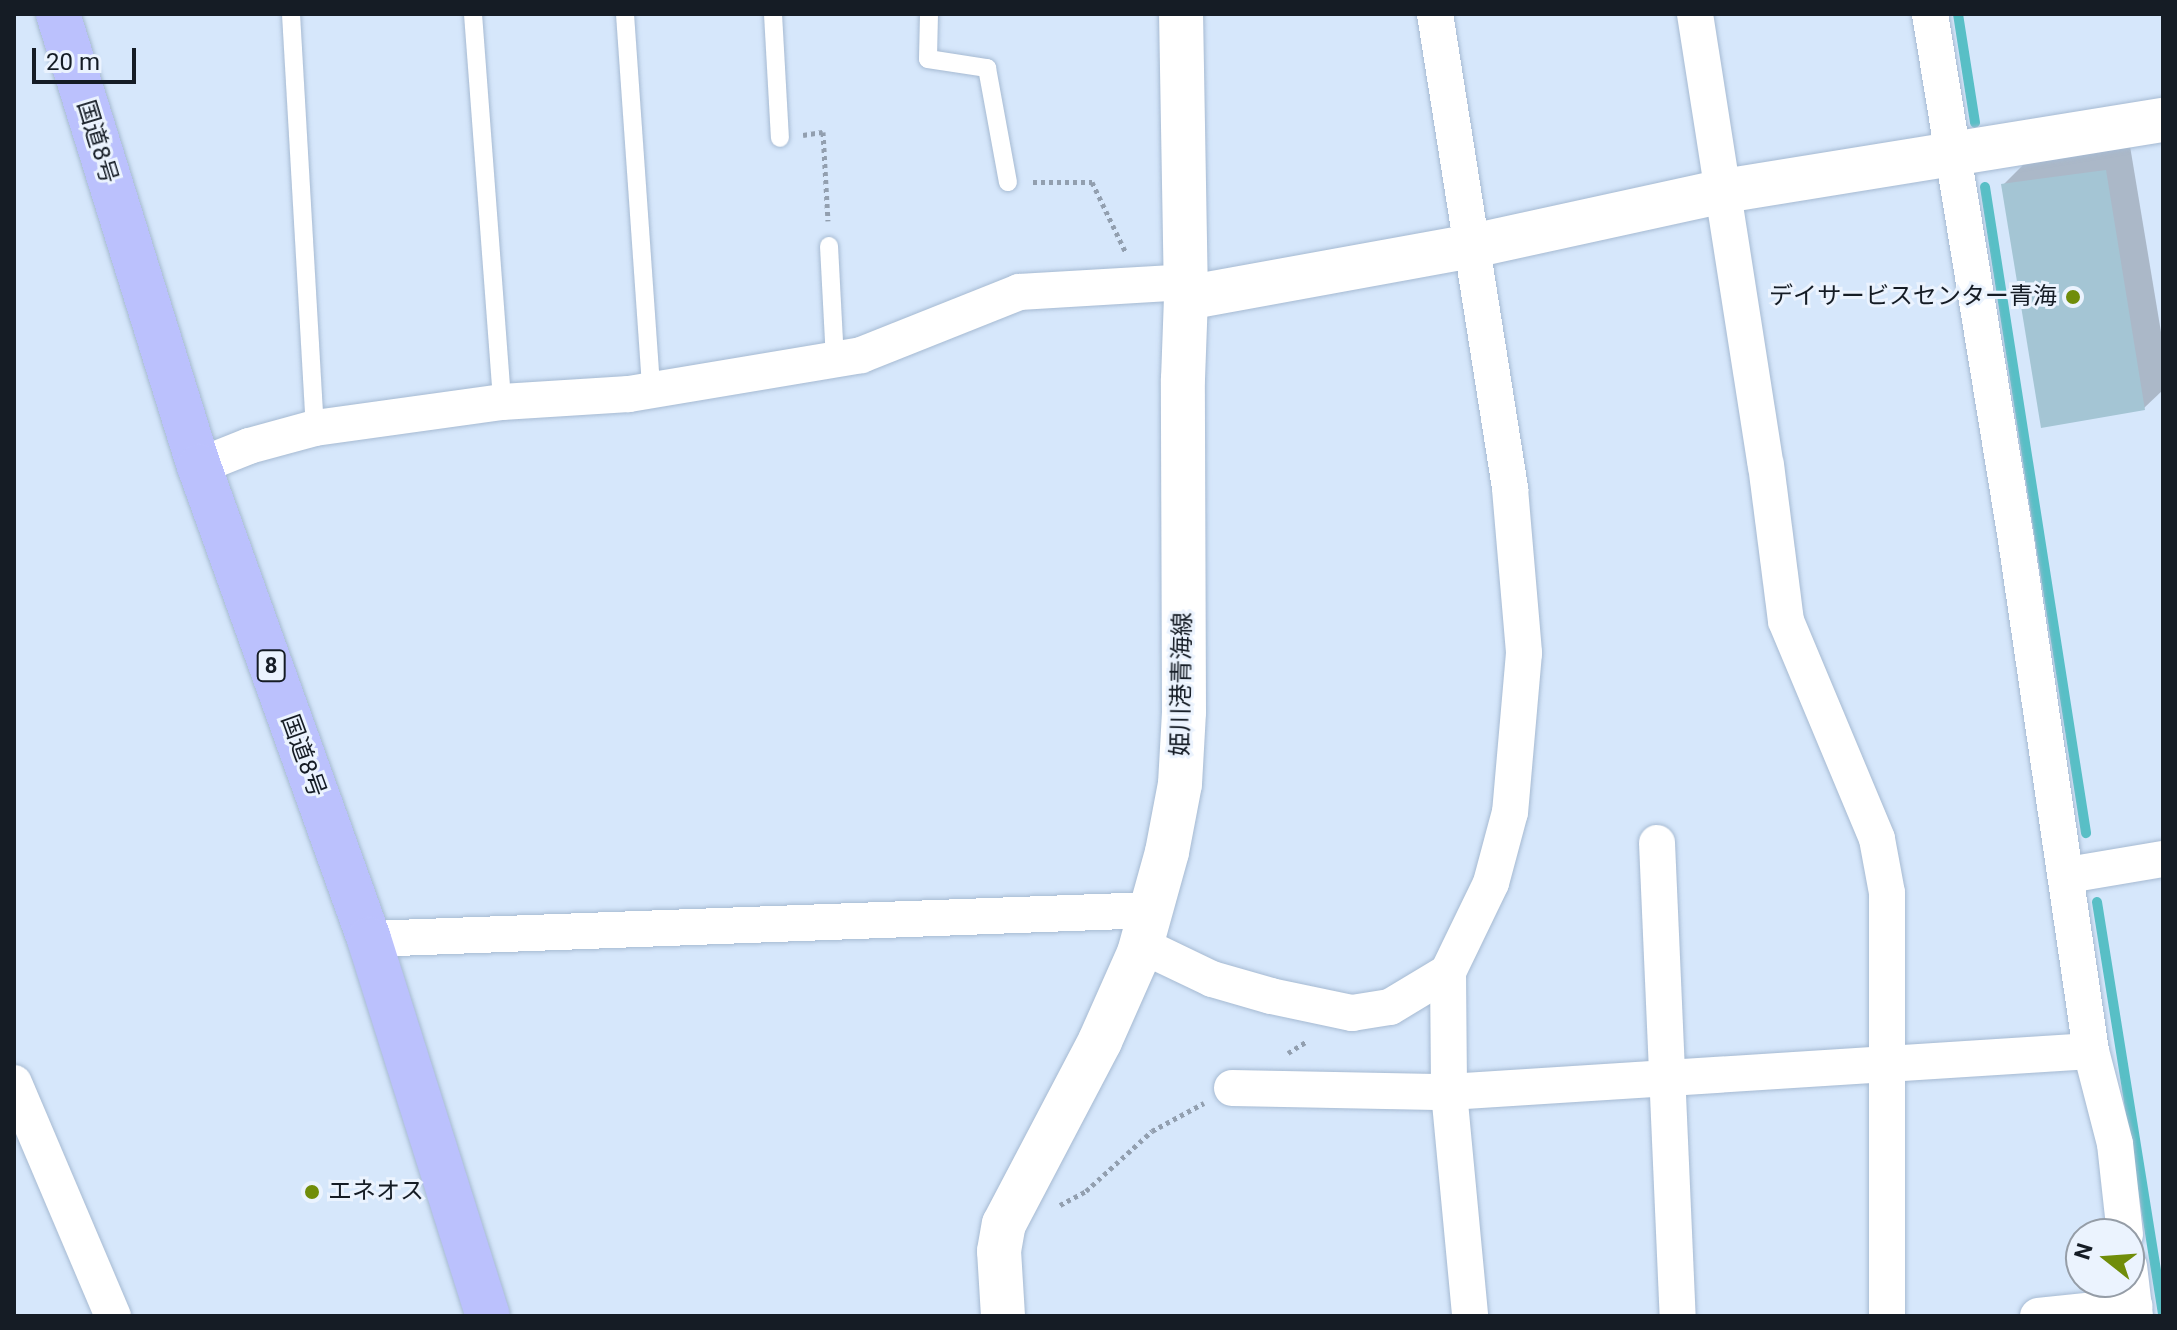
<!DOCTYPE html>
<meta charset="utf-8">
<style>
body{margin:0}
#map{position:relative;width:2177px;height:1330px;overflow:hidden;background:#d6e7fb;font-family:Roboto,"Noto Sans JP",sans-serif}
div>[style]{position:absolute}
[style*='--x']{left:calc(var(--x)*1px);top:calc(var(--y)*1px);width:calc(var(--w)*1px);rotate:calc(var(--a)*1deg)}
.shadow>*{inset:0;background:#0003}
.stream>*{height:10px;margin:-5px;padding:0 5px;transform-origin:5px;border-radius:5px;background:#58bfc6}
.building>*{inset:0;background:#a4c5d4}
.path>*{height:5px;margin-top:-2.5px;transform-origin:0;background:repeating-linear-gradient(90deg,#929faf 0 4px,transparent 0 8px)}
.roads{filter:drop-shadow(0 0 2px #a6bad2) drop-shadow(0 0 2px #a6bad2)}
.lane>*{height:18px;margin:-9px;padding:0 9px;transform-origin:9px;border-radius:9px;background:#fff}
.street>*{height:36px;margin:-18px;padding:0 18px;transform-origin:18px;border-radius:18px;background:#fff}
.secondary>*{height:44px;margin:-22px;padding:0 22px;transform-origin:22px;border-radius:22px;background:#fff}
.highway>*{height:44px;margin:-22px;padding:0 22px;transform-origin:22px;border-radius:22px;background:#bbc1fd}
.dots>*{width:22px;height:22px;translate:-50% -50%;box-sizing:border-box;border:4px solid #ebf3fe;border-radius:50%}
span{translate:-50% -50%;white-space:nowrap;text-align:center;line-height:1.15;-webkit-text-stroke:6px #ebf3fe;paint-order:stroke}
.shield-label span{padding:2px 6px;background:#ebf3fe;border:2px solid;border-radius:6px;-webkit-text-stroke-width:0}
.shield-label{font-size:22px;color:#151c25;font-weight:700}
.street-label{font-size:24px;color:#151c25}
.poi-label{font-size:24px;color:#151c25}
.right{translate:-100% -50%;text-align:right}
.left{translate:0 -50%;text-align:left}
.frame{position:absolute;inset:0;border:16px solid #151c25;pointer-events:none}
.north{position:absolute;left:2065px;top:1218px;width:80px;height:80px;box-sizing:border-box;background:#ebf3fe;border:2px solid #959da7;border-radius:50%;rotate:287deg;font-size:22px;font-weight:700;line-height:32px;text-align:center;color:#151c25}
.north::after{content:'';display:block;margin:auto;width:28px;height:36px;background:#708d0a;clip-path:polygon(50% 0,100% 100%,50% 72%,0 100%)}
.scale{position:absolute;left:32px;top:48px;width:104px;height:36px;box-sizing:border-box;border:4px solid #151c25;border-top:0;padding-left:10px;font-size:24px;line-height:28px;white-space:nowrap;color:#151c25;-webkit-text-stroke:6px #ebf3fe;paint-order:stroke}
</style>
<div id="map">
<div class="shadow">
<i style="clip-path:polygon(2130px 146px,2163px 344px,2163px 390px,2144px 408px,2003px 185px,2028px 160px)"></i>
</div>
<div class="stream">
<i style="--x:1958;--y:14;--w:110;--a:81.1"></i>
<i style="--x:1985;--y:187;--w:654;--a:81.11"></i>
<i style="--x:2097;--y:902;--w:417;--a:80.9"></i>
</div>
<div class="building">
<i style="clip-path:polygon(2106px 170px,2145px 410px,2041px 428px,2001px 184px)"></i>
</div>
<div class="path">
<i style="--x:803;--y:135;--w:20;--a:-9"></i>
<i style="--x:823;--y:132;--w:89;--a:86.8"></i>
<i style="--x:1033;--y:182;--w:59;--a:0"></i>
<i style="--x:1092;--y:182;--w:79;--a:64.4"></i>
<i style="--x:1288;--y:1053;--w:22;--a:-32"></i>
<i style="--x:1060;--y:1205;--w:30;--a:-28"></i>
<i style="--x:1086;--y:1191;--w:89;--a:-42.3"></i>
<i style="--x:1152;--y:1131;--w:59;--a:-28.3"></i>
</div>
<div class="roads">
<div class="lane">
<i style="--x:291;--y:14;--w:415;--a:86.7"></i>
<i style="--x:473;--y:14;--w:389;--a:85.7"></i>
<i style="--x:625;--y:14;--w:376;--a:86"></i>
<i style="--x:773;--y:14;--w:124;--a:86.8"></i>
<i style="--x:929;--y:14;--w:45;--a:91.3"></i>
<i style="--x:928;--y:59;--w:60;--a:8.7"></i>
<i style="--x:987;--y:68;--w:116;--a:79.6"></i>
<i style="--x:829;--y:246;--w:114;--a:87"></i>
</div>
<div class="street">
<i style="--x:1435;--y:14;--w:481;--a:81"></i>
<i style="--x:1510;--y:489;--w:165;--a:85.1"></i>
<i style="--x:1524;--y:653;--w:160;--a:95"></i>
<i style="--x:1510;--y:812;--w:73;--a:105"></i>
<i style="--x:1491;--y:883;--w:99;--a:115.8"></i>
<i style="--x:1448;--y:972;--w:120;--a:89.5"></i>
<i style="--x:1449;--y:1092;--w:225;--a:84.6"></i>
<i style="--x:1695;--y:14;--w:457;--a:81.1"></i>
<i style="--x:1766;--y:465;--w:157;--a:82.7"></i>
<i style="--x:1786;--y:621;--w:236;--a:67.3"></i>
<i style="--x:1877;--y:839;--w:55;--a:79.5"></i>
<i style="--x:1887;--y:893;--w:423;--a:90"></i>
<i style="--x:1930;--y:14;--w:533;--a:80.71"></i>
<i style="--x:2016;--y:540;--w:516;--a:81.65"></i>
<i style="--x:2091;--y:1051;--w:96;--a:75.5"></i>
<i style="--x:2115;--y:1144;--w:91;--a:83.7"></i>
<i style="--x:199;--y:466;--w:54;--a:-21.8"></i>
<i style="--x:249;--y:446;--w:68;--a:-15.3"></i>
<i style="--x:315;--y:428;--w:189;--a:-7.9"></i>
<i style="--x:502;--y:402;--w:127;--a:-3.6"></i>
<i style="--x:629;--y:394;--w:235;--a:-9.5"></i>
<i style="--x:861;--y:355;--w:170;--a:-21.7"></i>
<i style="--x:1019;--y:292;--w:167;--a:-3.4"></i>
<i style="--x:1657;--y:843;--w:473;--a:87.5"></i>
<i style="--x:2068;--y:875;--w:96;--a:-9.6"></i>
<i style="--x:369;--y:939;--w:784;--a:-2.12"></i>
<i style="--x:1141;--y:945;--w:79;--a:25.6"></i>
<i style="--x:1212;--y:979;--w:61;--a:16.1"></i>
<i style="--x:1271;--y:996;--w:83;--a:11.9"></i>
<i style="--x:1352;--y:1013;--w:38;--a:-9"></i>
<i style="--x:1390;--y:1007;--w:68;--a:-31.1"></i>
<i style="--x:14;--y:1083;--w:253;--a:67"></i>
<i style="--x:1232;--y:1088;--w:217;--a:1.1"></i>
<i style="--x:1449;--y:1092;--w:643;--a:-3.65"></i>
<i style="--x:2129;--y:1266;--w:50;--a:83.2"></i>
<i style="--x:2038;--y:1316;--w:97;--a:-5.9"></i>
</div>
<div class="secondary">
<i style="--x:1186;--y:298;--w:291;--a:-10.3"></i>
<i style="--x:1472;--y:246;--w:258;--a:-12.3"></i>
<i style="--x:1724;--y:191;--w:445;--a:-9.2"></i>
<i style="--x:1003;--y:1316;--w:65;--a:-93.5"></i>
<i style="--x:999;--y:1251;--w:27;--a:-80"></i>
<i style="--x:1004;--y:1224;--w:207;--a:-62.3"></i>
<i style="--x:1100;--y:1041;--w:96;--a:-66.1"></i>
<i style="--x:1139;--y:953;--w:105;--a:-74.5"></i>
<i style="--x:1167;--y:852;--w:69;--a:-79.2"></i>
<i style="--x:1180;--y:784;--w:72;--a:-86.8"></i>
<i style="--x:1184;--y:712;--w:333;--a:-90.2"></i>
<i style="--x:1183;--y:379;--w:81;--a:-87.9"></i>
<i style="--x:1186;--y:298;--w:284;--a:-91"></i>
</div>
<div class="highway">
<i style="--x:58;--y:14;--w:473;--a:72.7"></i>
<i style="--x:199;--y:466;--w:503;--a:70.23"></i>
<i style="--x:369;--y:939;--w:395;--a:72.5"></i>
</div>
</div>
<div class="dots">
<i style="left:2073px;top:297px;background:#708d0a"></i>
<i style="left:312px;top:1192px;background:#708d0a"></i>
</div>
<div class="shield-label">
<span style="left:271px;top:666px">8</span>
</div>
<div class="street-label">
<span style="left:97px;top:142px;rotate:73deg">国道8号</span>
<span style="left:1182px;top:684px;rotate:-89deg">姫川港青海線</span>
<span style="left:303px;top:756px;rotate:70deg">国道8号</span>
</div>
<div class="poi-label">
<span class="right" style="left:2057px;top:297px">デイサービスセンター青海</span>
<span class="left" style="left:328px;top:1192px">エネオス</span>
</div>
<div class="frame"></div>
<div class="north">N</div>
<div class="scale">20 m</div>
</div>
